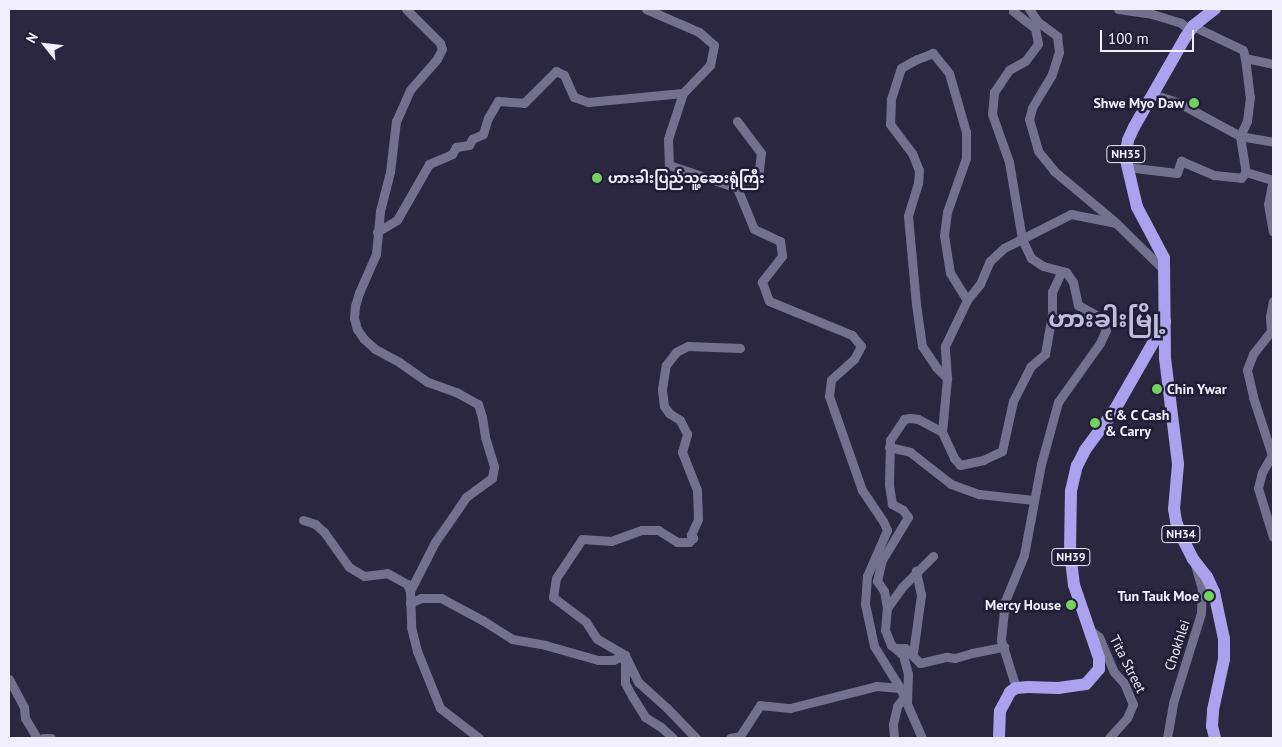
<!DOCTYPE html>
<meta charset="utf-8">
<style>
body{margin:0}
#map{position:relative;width:1282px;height:747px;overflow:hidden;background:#2b2741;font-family:"PT Sans","Noto Sans Myanmar",sans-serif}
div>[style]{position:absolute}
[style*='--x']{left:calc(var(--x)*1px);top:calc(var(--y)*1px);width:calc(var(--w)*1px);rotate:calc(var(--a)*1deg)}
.minor>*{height:9px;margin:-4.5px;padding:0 4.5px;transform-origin:4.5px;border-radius:4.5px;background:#74718f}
.highway>*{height:12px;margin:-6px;padding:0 6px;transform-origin:6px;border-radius:6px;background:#aca1ed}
.dots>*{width:14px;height:14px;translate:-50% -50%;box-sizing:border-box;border:2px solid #211d36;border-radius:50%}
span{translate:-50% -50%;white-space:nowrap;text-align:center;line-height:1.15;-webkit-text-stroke:5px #211d36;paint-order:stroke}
.shield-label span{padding:1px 4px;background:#211d36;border:1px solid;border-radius:4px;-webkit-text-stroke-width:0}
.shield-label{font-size:12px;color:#f2f0ff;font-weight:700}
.poi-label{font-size:14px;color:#f2f0ff;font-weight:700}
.right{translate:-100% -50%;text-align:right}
.left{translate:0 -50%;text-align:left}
.street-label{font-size:14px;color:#f2f0ff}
.town-label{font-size:24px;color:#c1bddf;font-weight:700}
.frame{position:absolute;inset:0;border:10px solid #f2f0ff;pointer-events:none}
.north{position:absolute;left:20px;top:20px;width:50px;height:50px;-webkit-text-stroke:4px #211d36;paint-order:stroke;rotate:299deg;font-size:14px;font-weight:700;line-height:20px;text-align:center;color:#f2f0ff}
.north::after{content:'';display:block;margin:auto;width:18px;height:22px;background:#f2f0ff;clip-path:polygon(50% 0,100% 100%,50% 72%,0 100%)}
.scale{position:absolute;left:1100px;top:30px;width:94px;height:22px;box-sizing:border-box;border:2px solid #f2f0ff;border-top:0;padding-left:6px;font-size:15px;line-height:18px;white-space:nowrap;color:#f2f0ff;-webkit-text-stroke:4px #211d36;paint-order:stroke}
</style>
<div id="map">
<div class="minor">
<i style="--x:406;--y:9;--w:48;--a:45"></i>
<i style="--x:440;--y:43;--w:6;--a:72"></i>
<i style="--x:442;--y:49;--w:11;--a:117"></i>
<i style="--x:437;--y:59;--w:41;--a:131.1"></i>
<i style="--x:410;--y:90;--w:34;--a:114"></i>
<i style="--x:396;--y:121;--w:51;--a:96.7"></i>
<i style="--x:390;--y:172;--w:40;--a:104.4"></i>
<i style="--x:380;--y:211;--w:43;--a:95.3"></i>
<i style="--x:376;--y:254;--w:43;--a:113.6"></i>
<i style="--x:359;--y:293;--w:14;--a:107"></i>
<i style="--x:355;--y:306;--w:12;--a:95"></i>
<i style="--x:354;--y:318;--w:11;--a:75"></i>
<i style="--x:357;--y:329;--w:12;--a:55"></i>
<i style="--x:364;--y:339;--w:15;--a:42"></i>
<i style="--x:375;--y:349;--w:27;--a:28"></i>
<i style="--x:399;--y:362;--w:35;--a:35"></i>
<i style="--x:428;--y:382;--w:30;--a:20"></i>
<i style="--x:456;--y:392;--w:25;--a:29"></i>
<i style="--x:478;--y:404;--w:14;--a:73"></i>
<i style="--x:482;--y:417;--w:20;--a:81"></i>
<i style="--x:485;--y:437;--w:31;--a:73"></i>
<i style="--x:494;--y:467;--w:11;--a:100"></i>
<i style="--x:492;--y:478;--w:32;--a:144"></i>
<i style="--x:466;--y:497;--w:14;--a:124"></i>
<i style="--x:458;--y:509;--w:40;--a:124.9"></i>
<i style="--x:435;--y:542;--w:55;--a:117"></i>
<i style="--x:410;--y:591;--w:36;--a:88"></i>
<i style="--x:411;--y:627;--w:25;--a:76"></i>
<i style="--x:417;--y:651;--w:61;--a:68"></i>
<i style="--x:440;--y:708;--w:49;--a:37.6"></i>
<i style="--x:646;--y:9;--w:58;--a:23.5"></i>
<i style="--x:699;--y:32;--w:20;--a:41"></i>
<i style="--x:714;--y:45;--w:20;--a:101"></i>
<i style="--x:710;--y:65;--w:39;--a:134"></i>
<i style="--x:683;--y:93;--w:48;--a:108.1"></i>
<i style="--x:668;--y:139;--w:26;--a:88"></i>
<i style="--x:669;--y:165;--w:72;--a:18.7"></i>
<i style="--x:737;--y:188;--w:44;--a:67.5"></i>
<i style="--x:754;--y:229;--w:29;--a:25"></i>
<i style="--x:780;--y:241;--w:15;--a:82"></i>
<i style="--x:782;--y:256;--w:33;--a:128"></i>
<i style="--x:762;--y:282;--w:20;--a:70"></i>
<i style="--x:769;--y:301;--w:90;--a:22.3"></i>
<i style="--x:852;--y:335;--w:14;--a:51"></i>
<i style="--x:861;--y:346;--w:15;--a:118"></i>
<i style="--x:854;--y:359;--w:31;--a:138"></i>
<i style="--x:831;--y:380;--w:16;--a:97"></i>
<i style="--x:829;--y:396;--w:100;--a:70.7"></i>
<i style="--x:862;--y:490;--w:37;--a:56"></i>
<i style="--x:883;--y:521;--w:10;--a:66"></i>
<i style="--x:887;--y:530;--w:50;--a:113.5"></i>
<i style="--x:867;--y:576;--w:28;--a:94"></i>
<i style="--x:865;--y:604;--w:43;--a:77.9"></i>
<i style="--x:874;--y:646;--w:49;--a:58.2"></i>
<i style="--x:900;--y:688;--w:55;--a:66.3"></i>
<i style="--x:1013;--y:9;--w:2;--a:90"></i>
<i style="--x:1013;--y:11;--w:28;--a:38"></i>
<i style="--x:1035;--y:28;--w:16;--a:79"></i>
<i style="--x:1038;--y:44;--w:21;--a:127"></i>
<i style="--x:1025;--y:61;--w:18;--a:151"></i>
<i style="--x:1009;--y:70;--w:27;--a:124"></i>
<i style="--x:994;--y:92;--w:22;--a:95"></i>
<i style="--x:992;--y:114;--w:51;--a:70.5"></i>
<i style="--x:1009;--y:162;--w:78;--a:80.4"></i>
<i style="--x:1022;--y:239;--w:21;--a:65"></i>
<i style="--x:1031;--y:258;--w:14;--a:34"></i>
<i style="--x:1043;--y:266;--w:24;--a:15"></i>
<i style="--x:1066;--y:272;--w:12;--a:55"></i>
<i style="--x:1073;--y:282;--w:24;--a:78"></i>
<i style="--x:1078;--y:305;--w:23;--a:29"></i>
<i style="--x:1098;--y:316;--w:16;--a:60"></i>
<i style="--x:1106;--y:330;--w:14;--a:115"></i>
<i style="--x:1100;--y:343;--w:72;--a:125.4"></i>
<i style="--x:1058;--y:402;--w:64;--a:105.3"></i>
<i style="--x:1041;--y:464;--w:93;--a:100.6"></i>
<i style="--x:1024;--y:555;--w:50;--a:112.4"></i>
<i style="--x:1005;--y:601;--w:39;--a:96"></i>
<i style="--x:1001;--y:640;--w:50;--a:72.6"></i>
<i style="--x:1029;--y:9;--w:16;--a:55"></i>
<i style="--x:1038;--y:22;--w:24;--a:36"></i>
<i style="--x:1057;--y:36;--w:16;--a:83"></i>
<i style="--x:1059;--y:52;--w:25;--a:108"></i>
<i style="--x:1051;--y:76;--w:37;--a:121"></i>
<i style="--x:1032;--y:108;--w:11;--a:105"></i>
<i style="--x:1029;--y:119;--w:33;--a:74"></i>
<i style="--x:1038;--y:151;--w:26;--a:51"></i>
<i style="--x:1054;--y:171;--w:78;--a:39.8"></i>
<i style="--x:1118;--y:9;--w:34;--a:8"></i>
<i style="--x:1152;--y:14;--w:30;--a:17"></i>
<i style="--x:1181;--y:23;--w:11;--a:41"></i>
<i style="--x:1193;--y:26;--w:55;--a:25.6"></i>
<i style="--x:1243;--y:50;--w:8;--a:76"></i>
<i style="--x:1273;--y:64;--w:29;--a:-168"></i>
<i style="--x:1245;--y:58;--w:39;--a:83"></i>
<i style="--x:1250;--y:97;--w:24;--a:97"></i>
<i style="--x:1247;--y:121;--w:17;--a:115"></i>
<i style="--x:1240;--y:136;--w:34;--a:10"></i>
<i style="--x:1152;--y:94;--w:28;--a:18"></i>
<i style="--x:1179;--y:103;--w:69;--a:28.4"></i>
<i style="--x:1240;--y:136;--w:36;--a:81"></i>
<i style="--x:1246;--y:172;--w:28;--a:17"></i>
<i style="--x:1127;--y:167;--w:50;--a:6.8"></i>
<i style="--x:1177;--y:173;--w:13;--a:-72"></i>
<i style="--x:1181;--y:161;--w:36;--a:23"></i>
<i style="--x:1214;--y:175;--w:27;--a:6"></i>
<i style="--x:1241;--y:178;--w:8;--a:-50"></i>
<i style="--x:1273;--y:179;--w:25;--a:101"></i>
<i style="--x:1268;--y:204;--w:28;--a:80"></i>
<i style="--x:737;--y:188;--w:22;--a:-21"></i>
<i style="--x:758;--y:180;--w:27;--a:-84"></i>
<i style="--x:761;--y:153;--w:40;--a:-127"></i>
<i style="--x:377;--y:232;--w:23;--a:-31"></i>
<i style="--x:397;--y:220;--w:64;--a:-60.3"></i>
<i style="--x:429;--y:164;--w:25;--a:-23"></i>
<i style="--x:452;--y:154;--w:8;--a:-60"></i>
<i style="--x:456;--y:147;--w:13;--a:-9"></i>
<i style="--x:469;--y:145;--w:7;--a:-63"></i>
<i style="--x:472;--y:139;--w:12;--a:-24"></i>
<i style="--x:483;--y:134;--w:17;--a:-73"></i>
<i style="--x:488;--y:118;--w:20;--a:-60"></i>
<i style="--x:498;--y:101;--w:26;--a:4"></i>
<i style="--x:524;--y:103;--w:45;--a:-45"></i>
<i style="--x:556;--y:71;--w:9;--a:27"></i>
<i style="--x:564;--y:75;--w:24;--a:66"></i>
<i style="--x:574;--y:97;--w:15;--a:20"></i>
<i style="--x:588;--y:102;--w:95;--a:-5.4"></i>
<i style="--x:967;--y:300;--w:32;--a:-122"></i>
<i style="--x:950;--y:273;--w:37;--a:-99"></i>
<i style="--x:944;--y:236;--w:24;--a:-83"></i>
<i style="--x:947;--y:212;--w:57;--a:-70.6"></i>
<i style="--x:966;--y:158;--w:26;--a:-90"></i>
<i style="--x:966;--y:132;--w:61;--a:-106.1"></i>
<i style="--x:949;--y:73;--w:26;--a:-129"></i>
<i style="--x:933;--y:53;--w:17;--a:159"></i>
<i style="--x:917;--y:59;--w:18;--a:151"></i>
<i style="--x:901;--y:68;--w:33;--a:108"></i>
<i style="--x:891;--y:99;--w:25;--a:92"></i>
<i style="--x:890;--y:124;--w:36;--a:53"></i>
<i style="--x:912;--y:153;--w:18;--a:68"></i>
<i style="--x:919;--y:170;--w:13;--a:94"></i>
<i style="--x:918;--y:183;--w:34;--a:107"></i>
<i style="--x:908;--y:216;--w:88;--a:84.8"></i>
<i style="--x:916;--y:304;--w:42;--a:81.9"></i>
<i style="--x:922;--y:346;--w:25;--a:56"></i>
<i style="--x:936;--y:367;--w:16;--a:45"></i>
<i style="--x:947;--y:378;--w:32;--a:-94"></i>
<i style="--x:945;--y:346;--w:51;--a:-64.4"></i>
<i style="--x:967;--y:300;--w:21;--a:-51"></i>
<i style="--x:980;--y:284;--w:25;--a:-67"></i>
<i style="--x:990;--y:261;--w:19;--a:-43"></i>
<i style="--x:1004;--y:248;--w:75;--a:-26.9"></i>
<i style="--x:1071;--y:214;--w:46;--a:11.3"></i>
<i style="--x:1116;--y:223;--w:69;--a:44.4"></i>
<i style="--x:1273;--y:301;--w:16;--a:101"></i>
<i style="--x:1270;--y:317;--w:14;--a:86"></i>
<i style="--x:1271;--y:331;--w:29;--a:128"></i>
<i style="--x:1253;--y:354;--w:17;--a:111"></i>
<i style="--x:1247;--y:370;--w:28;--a:77"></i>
<i style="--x:1253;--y:397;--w:61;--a:71.9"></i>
<i style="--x:1272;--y:455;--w:20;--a:120"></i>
<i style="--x:1262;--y:472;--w:16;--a:104"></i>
<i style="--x:1258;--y:488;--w:51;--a:73"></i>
<i style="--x:942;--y:432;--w:54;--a:-84.7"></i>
<i style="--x:889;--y:447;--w:22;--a:13"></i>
<i style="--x:910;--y:452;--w:52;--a:38"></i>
<i style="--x:951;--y:484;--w:30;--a:20"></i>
<i style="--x:979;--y:494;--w:55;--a:6.2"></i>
<i style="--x:303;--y:520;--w:13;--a:18"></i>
<i style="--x:315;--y:524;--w:12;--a:42"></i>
<i style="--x:324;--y:532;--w:43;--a:54.5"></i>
<i style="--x:349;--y:567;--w:17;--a:31"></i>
<i style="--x:364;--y:576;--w:23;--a:-7"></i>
<i style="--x:387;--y:573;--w:23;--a:29"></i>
<i style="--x:407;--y:584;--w:8;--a:67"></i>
<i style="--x:410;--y:603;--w:12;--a:-24"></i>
<i style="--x:421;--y:598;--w:20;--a:0"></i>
<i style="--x:441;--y:598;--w:47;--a:28.2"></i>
<i style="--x:482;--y:620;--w:36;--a:32"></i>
<i style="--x:512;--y:639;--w:34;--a:10"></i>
<i style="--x:545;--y:645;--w:55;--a:15.8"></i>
<i style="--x:598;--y:660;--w:15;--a:0"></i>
<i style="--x:613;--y:660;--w:13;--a:-23"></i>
<i style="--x:625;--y:655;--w:28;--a:90"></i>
<i style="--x:625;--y:683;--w:15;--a:62"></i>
<i style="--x:632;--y:696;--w:25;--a:58"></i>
<i style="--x:645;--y:717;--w:19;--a:32"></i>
<i style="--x:661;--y:727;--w:16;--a:43"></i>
<i style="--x:887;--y:608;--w:26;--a:-54"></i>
<i style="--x:902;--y:587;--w:44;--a:-45"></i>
<i style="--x:1090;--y:630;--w:11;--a:38"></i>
<i style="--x:1099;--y:637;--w:38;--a:67"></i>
<i style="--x:1114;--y:672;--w:15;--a:48"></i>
<i style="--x:1124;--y:683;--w:23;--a:67"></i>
<i style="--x:1133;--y:704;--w:15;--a:113"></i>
<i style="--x:1127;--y:718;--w:27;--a:132"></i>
<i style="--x:895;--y:648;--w:10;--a:0"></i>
<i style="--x:905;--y:648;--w:21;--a:45"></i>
<i style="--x:920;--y:663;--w:28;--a:-13"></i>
<i style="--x:947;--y:657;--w:8;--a:7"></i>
<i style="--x:955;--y:658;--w:18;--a:-16"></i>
<i style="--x:972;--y:653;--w:33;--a:-11"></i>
<i style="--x:913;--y:653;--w:59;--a:-82.1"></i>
<i style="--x:921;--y:595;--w:25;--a:-102"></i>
<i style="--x:9;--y:679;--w:32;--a:62"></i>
<i style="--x:24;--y:707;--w:11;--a:85"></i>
<i style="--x:25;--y:718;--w:23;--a:59"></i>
<i style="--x:907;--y:702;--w:28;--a:-88"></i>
<i style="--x:908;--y:674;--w:20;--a:-105"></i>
<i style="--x:903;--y:655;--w:16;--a:-140"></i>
<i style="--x:891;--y:645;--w:16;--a:-112"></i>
<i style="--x:885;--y:630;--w:22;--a:-85"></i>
<i style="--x:887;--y:608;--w:17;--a:-100"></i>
<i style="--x:884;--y:591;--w:12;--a:-125"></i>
<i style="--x:877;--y:581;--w:22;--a:-77"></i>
<i style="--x:882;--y:560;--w:50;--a:-58.8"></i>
<i style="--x:908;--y:517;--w:9;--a:-126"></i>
<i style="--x:903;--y:510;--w:13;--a:-151"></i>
<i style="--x:892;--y:504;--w:20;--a:-99"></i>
<i style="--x:889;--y:484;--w:44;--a:-88.7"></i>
<i style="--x:890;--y:440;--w:25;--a:-56"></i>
<i style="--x:904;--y:419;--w:6;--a:-9"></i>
<i style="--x:910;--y:418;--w:8;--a:7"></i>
<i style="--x:918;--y:419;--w:27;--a:28"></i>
<i style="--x:942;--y:432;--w:29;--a:65"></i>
<i style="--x:954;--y:458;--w:9;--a:49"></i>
<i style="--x:960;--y:465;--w:24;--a:-12"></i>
<i style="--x:983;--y:460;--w:21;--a:-25"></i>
<i style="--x:1002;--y:451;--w:51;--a:-77.6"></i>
<i style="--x:1013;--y:401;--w:38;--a:-63"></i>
<i style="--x:1030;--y:367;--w:20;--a:-41"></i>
<i style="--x:1045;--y:354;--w:39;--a:-80"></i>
<i style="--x:1052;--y:316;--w:24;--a:-90"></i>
<i style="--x:1052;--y:292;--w:23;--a:-65"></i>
<i style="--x:43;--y:738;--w:8;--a:0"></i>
<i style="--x:696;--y:738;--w:42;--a:-134"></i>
<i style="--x:667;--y:708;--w:39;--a:-138"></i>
<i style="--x:638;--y:682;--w:30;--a:-116"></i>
<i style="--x:625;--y:655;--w:32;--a:-150"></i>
<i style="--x:597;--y:639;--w:20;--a:-123"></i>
<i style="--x:586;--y:622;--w:41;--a:-142.9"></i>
<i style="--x:553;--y:597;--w:19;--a:-81"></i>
<i style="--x:556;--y:578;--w:47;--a:-56.3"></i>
<i style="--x:582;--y:539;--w:29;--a:4"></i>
<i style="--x:611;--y:541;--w:33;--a:-20"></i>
<i style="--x:642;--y:530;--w:16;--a:0"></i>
<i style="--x:658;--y:530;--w:22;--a:32"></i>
<i style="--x:677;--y:542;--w:12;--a:0"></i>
<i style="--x:689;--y:542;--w:6;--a:-45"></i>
<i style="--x:693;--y:538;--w:4;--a:-124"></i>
<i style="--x:691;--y:535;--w:17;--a:-66"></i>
<i style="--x:698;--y:519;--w:29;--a:-92"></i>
<i style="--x:697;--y:490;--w:41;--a:-111.5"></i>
<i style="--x:682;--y:452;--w:19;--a:-74"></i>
<i style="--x:687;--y:434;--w:16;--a:-117"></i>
<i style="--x:680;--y:420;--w:13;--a:-148"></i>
<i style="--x:669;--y:413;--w:9;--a:-126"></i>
<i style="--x:664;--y:406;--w:17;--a:-97"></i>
<i style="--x:662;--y:389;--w:24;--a:-81"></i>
<i style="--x:666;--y:365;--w:16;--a:-52"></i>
<i style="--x:676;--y:352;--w:13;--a:-27"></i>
<i style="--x:688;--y:346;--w:52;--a:2.2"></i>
<i style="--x:730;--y:738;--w:10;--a:-11"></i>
<i style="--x:740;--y:736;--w:37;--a:-57"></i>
<i style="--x:760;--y:705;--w:30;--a:6"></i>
<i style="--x:790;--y:708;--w:89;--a:-14.3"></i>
<i style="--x:876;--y:686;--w:24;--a:5"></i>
<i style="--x:894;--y:738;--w:14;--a:-94"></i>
<i style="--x:893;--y:724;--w:18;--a:-77"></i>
<i style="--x:897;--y:706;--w:11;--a:-52"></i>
<i style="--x:1167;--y:738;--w:36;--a:-80"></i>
<i style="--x:1173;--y:703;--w:94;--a:-72.7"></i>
<i style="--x:1201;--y:613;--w:24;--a:-88"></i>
<i style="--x:1202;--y:589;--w:26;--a:-106"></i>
</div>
<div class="highway">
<i style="--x:999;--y:738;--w:27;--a:-88"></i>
<i style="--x:1000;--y:711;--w:21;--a:-62"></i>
<i style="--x:1010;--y:692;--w:7;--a:-34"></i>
<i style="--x:1016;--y:688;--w:12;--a:-5"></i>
<i style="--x:1028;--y:687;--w:30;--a:2"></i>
<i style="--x:1058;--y:688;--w:28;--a:-8"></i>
<i style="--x:1086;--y:684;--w:20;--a:-49"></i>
<i style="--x:1099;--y:669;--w:11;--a:-90"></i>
<i style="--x:1099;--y:658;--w:77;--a:-108.9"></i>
<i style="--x:1074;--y:585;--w:33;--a:-97"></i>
<i style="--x:1070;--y:552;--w:61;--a:-89.1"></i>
<i style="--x:1071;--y:491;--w:26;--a:-77"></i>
<i style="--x:1077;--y:466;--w:18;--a:-63"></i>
<i style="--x:1085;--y:450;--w:49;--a:-53.4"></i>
<i style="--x:1114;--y:411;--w:103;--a:-60.2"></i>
<i style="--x:1215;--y:738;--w:12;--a:-104"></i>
<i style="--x:1212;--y:726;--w:16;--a:-86"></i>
<i style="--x:1213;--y:710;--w:52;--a:-77.8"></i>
<i style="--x:1224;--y:659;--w:20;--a:-90"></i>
<i style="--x:1224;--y:639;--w:48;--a:-102"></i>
<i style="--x:1214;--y:592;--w:17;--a:-115"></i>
<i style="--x:1207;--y:577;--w:23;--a:-128"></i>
<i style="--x:1193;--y:559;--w:25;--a:-117"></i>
<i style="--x:1182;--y:537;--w:17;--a:-111"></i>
<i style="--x:1176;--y:521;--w:12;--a:-99"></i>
<i style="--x:1174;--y:509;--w:45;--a:-84.9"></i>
<i style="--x:1178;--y:464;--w:107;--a:-97"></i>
<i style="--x:1165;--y:358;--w:100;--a:-90.6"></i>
<i style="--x:1164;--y:258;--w:58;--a:-117.9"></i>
<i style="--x:1137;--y:207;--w:52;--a:-103.2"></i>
<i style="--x:1125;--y:156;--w:16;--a:-79"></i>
<i style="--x:1128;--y:140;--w:14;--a:-65"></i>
<i style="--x:1134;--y:127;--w:103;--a:-60.2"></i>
<i style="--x:1185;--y:38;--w:14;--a:-56"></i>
<i style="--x:1193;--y:26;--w:28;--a:-38"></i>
</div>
<div class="dots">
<i style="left:1194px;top:103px;background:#73d25d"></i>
<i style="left:597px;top:178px;background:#73d25d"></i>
<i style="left:1157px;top:389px;background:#73d25d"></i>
<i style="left:1095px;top:423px;background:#73d25d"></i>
<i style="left:1209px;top:596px;background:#73d25d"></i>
<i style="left:1071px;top:605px;background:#73d25d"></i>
</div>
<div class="shield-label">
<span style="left:1126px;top:154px">NH35</span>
<span style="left:1181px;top:534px">NH34</span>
<span style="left:1071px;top:557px">NH39</span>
</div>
<div class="poi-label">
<span class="right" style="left:1184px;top:103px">Shwe Myo Daw</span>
<span class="left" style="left:608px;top:178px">ဟားခါးပြည်သူ့ဆေးရုံကြီး</span>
<span class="left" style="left:1167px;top:389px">Chin Ywar</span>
<span class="left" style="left:1105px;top:423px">C &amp; C Cash<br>&amp; Carry</span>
<span class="right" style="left:1199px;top:596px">Tun Tauk Moe</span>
<span class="right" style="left:1061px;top:605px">Mercy House</span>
</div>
<div class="street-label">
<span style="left:1177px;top:645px;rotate:-72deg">Chokhlei</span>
<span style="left:1128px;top:664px;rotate:63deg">Tita Street</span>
</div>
<div class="town-label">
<span style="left:1107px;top:319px">ဟားခါးမြို့</span>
</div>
<div class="frame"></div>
<div class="north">N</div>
<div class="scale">100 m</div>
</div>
